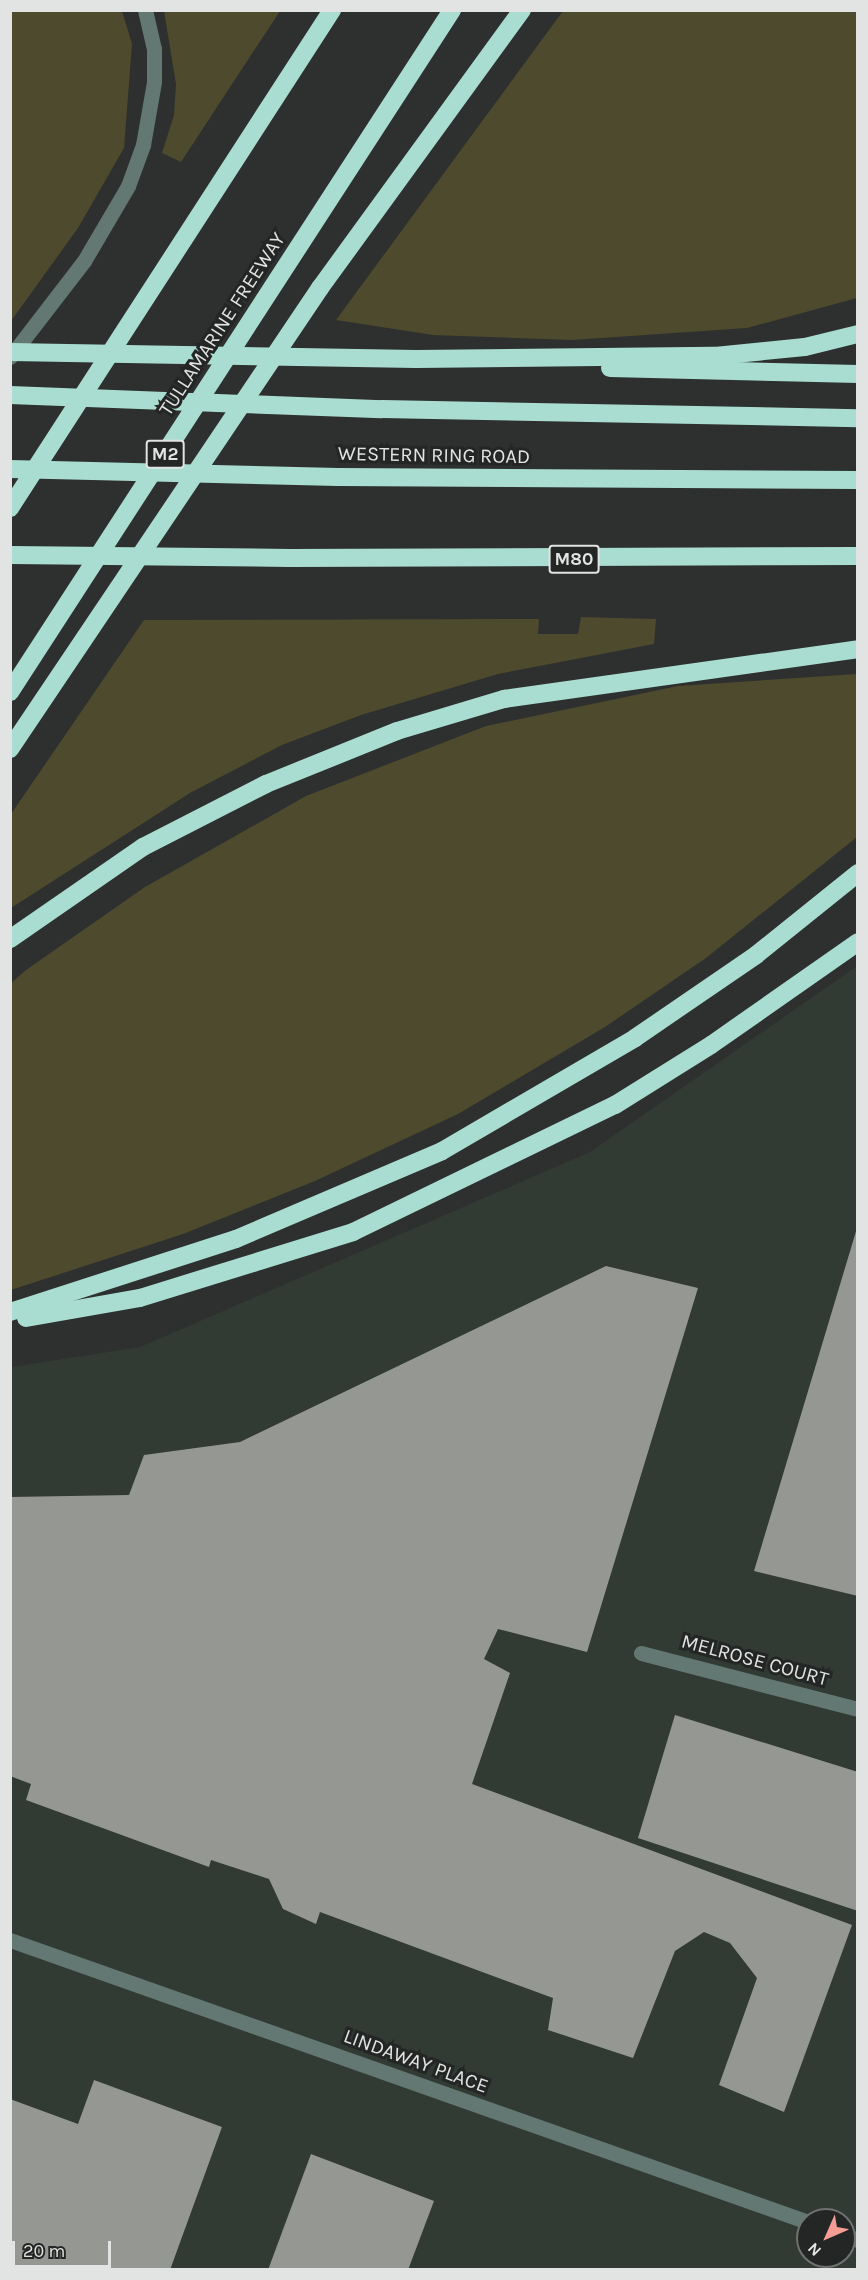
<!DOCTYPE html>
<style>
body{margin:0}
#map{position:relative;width:868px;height:2280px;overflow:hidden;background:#2d302e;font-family:Karla,sans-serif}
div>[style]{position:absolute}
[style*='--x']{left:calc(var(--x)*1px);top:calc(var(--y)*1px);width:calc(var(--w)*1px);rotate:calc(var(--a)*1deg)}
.built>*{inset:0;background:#313a33}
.green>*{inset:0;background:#4e4a2d}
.building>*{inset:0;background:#959793}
.minor>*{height:15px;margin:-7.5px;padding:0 7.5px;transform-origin:7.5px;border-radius:7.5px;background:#647873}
.highway>*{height:18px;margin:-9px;padding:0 9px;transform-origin:9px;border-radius:9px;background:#aaddd1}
.highway-bridge>*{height:18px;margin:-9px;padding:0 9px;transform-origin:9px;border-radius:9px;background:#aaddd1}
span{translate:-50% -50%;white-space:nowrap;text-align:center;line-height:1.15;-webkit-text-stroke:6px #232624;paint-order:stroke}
.shield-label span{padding:2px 4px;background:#232624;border:2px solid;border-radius:4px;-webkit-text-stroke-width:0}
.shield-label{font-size:18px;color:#e1e4e2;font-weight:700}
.street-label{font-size:20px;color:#e1e4e2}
.frame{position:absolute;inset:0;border:12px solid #e1e4e2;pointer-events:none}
.north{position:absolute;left:796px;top:2208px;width:60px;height:60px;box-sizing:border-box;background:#232624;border:2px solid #6f7270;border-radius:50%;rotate:225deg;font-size:16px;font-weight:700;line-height:24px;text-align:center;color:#e1e4e2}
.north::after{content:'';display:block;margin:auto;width:21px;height:27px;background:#f59c94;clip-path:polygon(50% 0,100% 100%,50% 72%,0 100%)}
.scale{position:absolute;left:12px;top:2241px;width:99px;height:27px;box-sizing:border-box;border:3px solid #e1e4e2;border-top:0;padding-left:8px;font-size:18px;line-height:21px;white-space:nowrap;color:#e1e4e2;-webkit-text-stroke:4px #232624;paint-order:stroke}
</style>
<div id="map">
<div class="built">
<i style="clip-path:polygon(evenodd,857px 966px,857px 2269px,11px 2270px,11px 1367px,140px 1347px,590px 1152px,857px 966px,808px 2220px,844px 2220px,844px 2256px,808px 2256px,808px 2220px)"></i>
</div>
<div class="green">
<i style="clip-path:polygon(11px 10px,122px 11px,132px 44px,124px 148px,78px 228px,11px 321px)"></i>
<i style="clip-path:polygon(164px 11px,280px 11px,181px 162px,162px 153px,174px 115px,176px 84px)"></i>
<i style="clip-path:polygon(563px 11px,857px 11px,857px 298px,747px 328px,572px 340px,433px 335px,336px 320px)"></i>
<i style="clip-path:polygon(581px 617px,656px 619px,654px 644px,498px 674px,361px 715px,282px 745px,190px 793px,11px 908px,11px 814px,144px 620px,539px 619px,538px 634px,578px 634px)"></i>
<i style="clip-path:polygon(857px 674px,857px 837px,706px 958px,605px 1027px,458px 1114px,315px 1181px,183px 1234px,11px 1290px,10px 984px,26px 970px,145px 887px,306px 796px,486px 726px,678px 686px)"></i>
</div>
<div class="building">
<i style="clip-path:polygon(857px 1228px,858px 1228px,858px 1596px,754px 1571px)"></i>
<i style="clip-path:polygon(606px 1266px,698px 1288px,587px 1652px,498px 1629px,484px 1659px,510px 1673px,472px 1784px,852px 1925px,784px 2112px,719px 2085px,757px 1978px,730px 1943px,704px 1932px,675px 1951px,633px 2058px,548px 2030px,553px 1998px,320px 1912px,316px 1924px,283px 1909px,269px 1879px,211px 1860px,209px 1867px,26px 1800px,31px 1784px,10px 1776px,10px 1497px,129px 1495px,144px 1455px,240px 1442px)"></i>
<i style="clip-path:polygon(675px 1715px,858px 1772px,858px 1911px,638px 1838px)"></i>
<i style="clip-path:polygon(94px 2080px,222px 2127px,170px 2270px,10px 2270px,10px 2099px,78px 2124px)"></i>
<i style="clip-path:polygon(311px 2154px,434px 2201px,408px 2270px,268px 2270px)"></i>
</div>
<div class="minor">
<i style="--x:10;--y:357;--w:121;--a:-52.4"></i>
<i style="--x:84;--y:261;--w:87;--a:-59.6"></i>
<i style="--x:128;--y:186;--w:44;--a:-69.9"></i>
<i style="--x:143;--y:145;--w:64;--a:-80.1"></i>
<i style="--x:154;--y:82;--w:33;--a:-90"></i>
<i style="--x:154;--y:49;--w:40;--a:-103"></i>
<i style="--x:641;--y:1653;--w:224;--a:14.5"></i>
<i style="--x:10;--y:1940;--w:846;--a:19.46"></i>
<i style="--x:844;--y:2235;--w:15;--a:20"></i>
</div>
<div class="highway">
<i style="--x:416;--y:359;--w:299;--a:-0.6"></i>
<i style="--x:715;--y:356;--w:90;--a:-5.7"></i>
<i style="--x:805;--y:347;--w:55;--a:-13.8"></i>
<i style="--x:610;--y:368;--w:248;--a:1.4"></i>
<i style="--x:382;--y:409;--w:476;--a:1.1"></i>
<i style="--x:338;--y:477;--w:520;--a:0.33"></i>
<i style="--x:10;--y:508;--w:593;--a:-57.11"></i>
<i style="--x:290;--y:558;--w:568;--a:-0.2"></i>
<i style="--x:10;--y:692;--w:813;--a:-57.05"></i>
<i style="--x:10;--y:749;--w:556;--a:-56.08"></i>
<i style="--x:320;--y:288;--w:344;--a:-54"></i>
<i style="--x:10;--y:939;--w:162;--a:-34.7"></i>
<i style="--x:143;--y:847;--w:138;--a:-27.1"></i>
<i style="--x:266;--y:784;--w:141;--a:-22"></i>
<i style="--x:397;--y:731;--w:112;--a:-16.7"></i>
<i style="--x:504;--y:699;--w:358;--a:-8"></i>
<i style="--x:10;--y:1312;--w:237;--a:-17.9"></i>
<i style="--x:236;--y:1239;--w:224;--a:-23.1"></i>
<i style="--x:442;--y:1151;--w:224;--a:-30.3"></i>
<i style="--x:635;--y:1038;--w:147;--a:-34.4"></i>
<i style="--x:756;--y:955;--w:131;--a:-38.8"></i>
<i style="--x:26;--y:1318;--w:116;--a:-10"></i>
<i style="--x:140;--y:1298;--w:223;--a:-17.2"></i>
<i style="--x:353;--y:1232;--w:291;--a:-25.9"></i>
<i style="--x:615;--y:1105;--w:113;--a:-32"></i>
<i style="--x:711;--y:1045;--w:179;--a:-35"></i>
</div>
<div class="highway-bridge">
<i style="--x:10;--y:352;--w:406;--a:1"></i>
<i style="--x:10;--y:395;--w:372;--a:2.2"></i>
<i style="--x:10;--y:469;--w:328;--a:1.4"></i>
<i style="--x:10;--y:555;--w:280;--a:0.6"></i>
</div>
<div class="shield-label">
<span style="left:165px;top:454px">M2</span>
<span style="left:574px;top:559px">M80</span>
</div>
<div class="street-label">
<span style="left:222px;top:324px;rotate:-57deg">TULLAMARINE FREEWAY</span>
<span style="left:434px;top:455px;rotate:1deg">WESTERN RING ROAD</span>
<span style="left:755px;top:1660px;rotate:15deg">MELROSE COURT</span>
<span style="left:416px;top:2061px;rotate:20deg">LINDAWAY PLACE</span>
</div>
<div class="frame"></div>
<div class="north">N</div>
<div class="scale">20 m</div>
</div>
